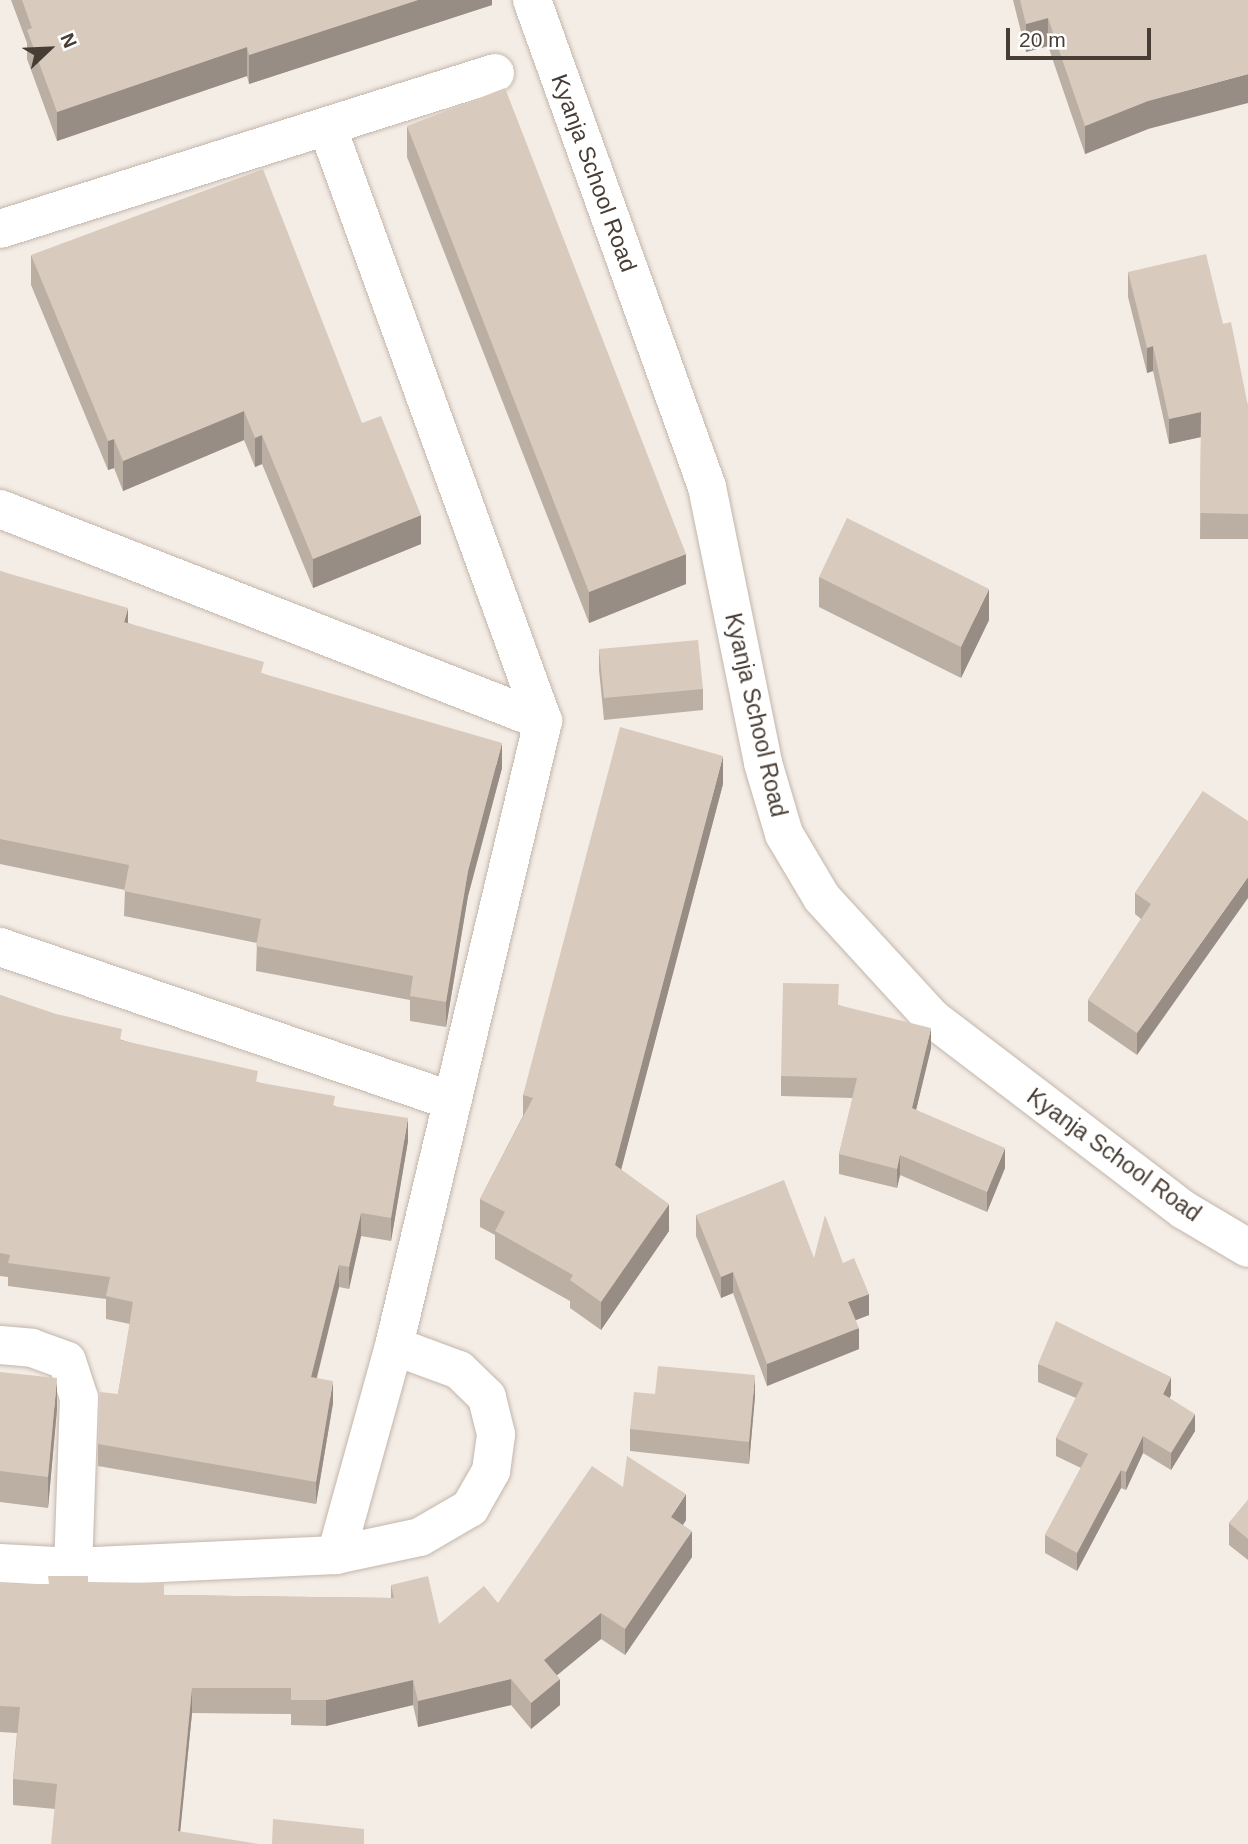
<!DOCTYPE html>
<style>
body{margin:0}
#map{position:relative;width:1248px;height:1844px;overflow:hidden;background:#f4ede6;font-family:Arial,sans-serif}
div>[style]{position:absolute}
[style*='--x']{left:calc(var(--x)*1px);top:calc(var(--y)*1px);width:calc(var(--w)*1px);rotate:calc(var(--a)*1deg)}
.roads{filter:drop-shadow(0 0 2px #c3b6ab) drop-shadow(0 0 2px #c3b6ab)}
.street>*{height:38px;margin:-19px;padding:0 19px;transform-origin:19px;border-radius:19px;background:#fff}
.wall>*{inset:0;background:#bbaea3}
.shaded-wall>*{inset:0;background:#988d85}
.building>*{inset:0;background:#d9cabe}
span{translate:-50% -50%;white-space:nowrap;text-align:center;line-height:1.15;-webkit-text-stroke:5px #fff;paint-order:stroke}
.street-label{font-size:23px;color:#473d35}
.north{position:absolute;left:14px;top:14px;width:70px;height:70px;-webkit-text-stroke:5px #fff;paint-order:stroke;rotate:67deg;font-size:19px;font-weight:700;line-height:28px;text-align:center;color:#473d35}
.north::after{content:'';display:block;margin:auto;width:24px;height:32px;background:#473d35;clip-path:polygon(50% 0,100% 100%,50% 72%,0 100%)}
.scale{position:absolute;left:1006px;top:28px;width:145px;height:32px;box-sizing:border-box;border:4px solid #473d35;border-top:0;padding-left:9px;font-size:21px;line-height:24px;white-space:nowrap;color:#473d35;-webkit-text-stroke:5px #fff;paint-order:stroke}
</style>
<div id="map">
<div class="roads">
<div class="street">
<i style="--x:532;--y:0;--w:517;--a:70.23"></i>
<i style="--x:707;--y:487;--w:282;--a:78.5"></i>
<i style="--x:763;--y:763;--w:74;--a:73.5"></i>
<i style="--x:784;--y:834;--w:74;--a:59.3"></i>
<i style="--x:822;--y:898;--w:164;--a:47.5"></i>
<i style="--x:933;--y:1019;--w:315;--a:37.3"></i>
<i style="--x:1184;--y:1210;--w:74;--a:30.7"></i>
<i style="--x:327;--y:126;--w:633;--a:70.05"></i>
<i style="--x:0;--y:229;--w:519;--a:-17.49"></i>
<i style="--x:0;--y:509;--w:583;--a:21.33"></i>
<i style="--x:543;--y:721;--w:643;--a:103.41"></i>
<i style="--x:394;--y:1346;--w:217;--a:105.5"></i>
<i style="--x:336;--y:1555;--w:263;--a:177.4"></i>
<i style="--x:73;--y:1567;--w:73;--a:-176.9"></i>
<i style="--x:0;--y:947;--w:478;--a:18.8"></i>
<i style="--x:0;--y:1345;--w:32;--a:5"></i>
<i style="--x:32;--y:1348;--w:37;--a:20"></i>
<i style="--x:67;--y:1361;--w:39;--a:72"></i>
<i style="--x:79;--y:1398;--w:169;--a:92"></i>
<i style="--x:336;--y:1555;--w:86;--a:-12.1"></i>
<i style="--x:420;--y:1537;--w:58;--a:-30.1"></i>
<i style="--x:470;--y:1508;--w:43;--a:-60.4"></i>
<i style="--x:491;--y:1471;--w:37;--a:-82"></i>
<i style="--x:496;--y:1434;--w:38;--a:-104"></i>
<i style="--x:487;--y:1397;--w:39;--a:-136"></i>
<i style="--x:459;--y:1370;--w:69;--a:-159.7"></i>
</div>
</div>
<div class="wall">
<i style="clip-path:polygon(11px 0,492px 0,492px 5px,249px 84px,247px 76px,57px 141px,27px 59px,27px 43px)"></i>
<i style="clip-path:polygon(1013px 0,1248px 0,1148px 129px,1085px 154px,1048px 46px,1026px 52px)"></i>
<i style="clip-path:polygon(407px 126px,686px 584px,589px 623px,407px 157px)"></i>
<i style="clip-path:polygon(31px 255px,362px 423px,421px 544px,313px 588px,262px 464px,255px 467px,244px 440px,123px 491px,114px 468px,108px 470px,31px 285px)"></i>
<i style="clip-path:polygon(1128px 272px,1223px 324px,1248px 406px,1248px 539px,1200px 539px,1201px 437px,1169px 444px,1153px 371px,1147px 373px,1128px 297px)"></i>
<i style="clip-path:polygon(0 571px,128px 623px,264px 674px,502px 768px,468px 896px,446px 1027px,410px 1021px,410px 1000px,256px 971px,257px 943px,124px 916px,125px 890px,0 864px)"></i>
<i style="clip-path:polygon(819px 577px,989px 620px,961px 678px,819px 607px)"></i>
<i style="clip-path:polygon(599px 649px,703px 689px,703px 710px,604px 720px,599px 670px)"></i>
<i style="clip-path:polygon(723px 784px,621px 1169px,669px 1231px,601px 1330px,570px 1308px,570px 1301px,495px 1259px,495px 1235px,480px 1227px,480px 1199px,523px 1116px,523px 1095px)"></i>
<i style="clip-path:polygon(1203px 791px,1137px 1055px,1088px 1021px,1088px 1000px,1141px 919px,1135px 914px,1135px 893px)"></i>
<i style="clip-path:polygon(0 995px,122px 1040px,335px 1106px,408px 1141px,391px 1241px,361px 1236px,349px 1289px,339px 1287px,317px 1378px,333px 1403px,316px 1504px,98px 1466px,98px 1444px,118px 1394px,130px 1324px,106px 1319px,106px 1299px,8px 1286px,8px 1277px,0 1276px)"></i>
<i style="clip-path:polygon(839px 1005px,931px 1048px,916px 1110px,1005px 1168px,987px 1212px,900px 1175px,897px 1188px,839px 1174px,839px 1154px,853px 1098px,781px 1096px,781px 1076px)"></i>
<i style="clip-path:polygon(696px 1215px,814px 1258px,843px 1263px,869px 1315px,856px 1320px,859px 1349px,767px 1386px,733px 1293px,721px 1298px,696px 1236px)"></i>
<i style="clip-path:polygon(1038px 1364px,1171px 1395px,1169px 1398px,1195px 1431px,1171px 1470px,1143px 1453px,1126px 1490px,1121px 1488px,1077px 1571px,1045px 1553px,1045px 1535px,1081px 1468px,1056px 1456px,1056px 1438px,1076px 1398px,1038px 1382px)"></i>
<i style="clip-path:polygon(0 1372px,57px 1409px,48px 1508px,0 1502px)"></i>
<i style="clip-path:polygon(755px 1396px,749px 1464px,630px 1451px,630px 1429px)"></i>
<i style="clip-path:polygon(623px 1487px,686px 1520px,683px 1525px,692px 1557px,625px 1655px,601px 1639px,557px 1675px,560px 1705px,531px 1729px,511px 1705px,418px 1727px,413px 1705px,326px 1726px,291px 1725px,291px 1714px,192px 1713px,180px 1831px,55px 1809px,13px 1805px,13px 1779px,17px 1733px,0 1732px,0 1584px,49px 1584px,88px 1582px,164px 1595px,391px 1598px,391px 1585px,439px 1624px,498px 1603px)"></i>
<i style="clip-path:polygon(1248px 1500px,1248px 1560px,1229px 1545px,1229px 1523px)"></i>
</div>
<div class="shaded-wall">
<i style="clip-path:polygon(418px 0,492px 0,492px 5px,249px 84px,249px 55px)"></i>
<i style="clip-path:polygon(1048px 18px,1048px 46px,1026px 52px,1026px 24px)"></i>
<i style="clip-path:polygon(247px 47px,247px 76px,57px 141px,57px 112px)"></i>
<i style="clip-path:polygon(1248px 74px,1248px 103px,1148px 129px,1085px 154px,1085px 126px,1148px 101px)"></i>
<i style="clip-path:polygon(1153px 346px,1153px 371px,1147px 373px,1147px 348px)"></i>
<i style="clip-path:polygon(244px 411px,244px 440px,123px 491px,123px 461px)"></i>
<i style="clip-path:polygon(1201px 412px,1201px 437px,1169px 444px,1169px 419px)"></i>
<i style="clip-path:polygon(262px 435px,262px 464px,255px 467px,255px 438px)"></i>
<i style="clip-path:polygon(114px 439px,114px 468px,108px 470px,108px 441px)"></i>
<i style="clip-path:polygon(421px 515px,421px 544px,313px 588px,313px 559px)"></i>
<i style="clip-path:polygon(686px 554px,686px 584px,589px 623px,589px 592px)"></i>
<i style="clip-path:polygon(989px 589px,989px 620px,961px 678px,961px 647px)"></i>
<i style="clip-path:polygon(128px 608px,128px 633px,124px 622px)"></i>
<i style="clip-path:polygon(502px 743px,502px 768px,468px 896px,446px 1027px,446px 1002px,468px 871px)"></i>
<i style="clip-path:polygon(723px 756px,723px 784px,615px 1193px,615px 1165px)"></i>
<i style="clip-path:polygon(1248px 877px,1248px 898px,1137px 1055px,1137px 1033px)"></i>
<i style="clip-path:polygon(931px 1028px,931px 1048px,912px 1127px,912px 1108px)"></i>
<i style="clip-path:polygon(408px 1118px,408px 1141px,391px 1241px,391px 1218px)"></i>
<i style="clip-path:polygon(1005px 1148px,1005px 1168px,987px 1212px,987px 1192px)"></i>
<i style="clip-path:polygon(900px 1155px,900px 1175px,897px 1188px,897px 1169px)"></i>
<i style="clip-path:polygon(669px 1204px,669px 1231px,601px 1330px,601px 1302px)"></i>
<i style="clip-path:polygon(361px 1213px,361px 1236px,349px 1289px,349px 1267px)"></i>
<i style="clip-path:polygon(339px 1265px,339px 1287px,311px 1400px,311px 1377px)"></i>
<i style="clip-path:polygon(733px 1272px,733px 1293px,721px 1298px,721px 1277px)"></i>
<i style="clip-path:polygon(869px 1294px,869px 1315px,848px 1323px,848px 1302px)"></i>
<i style="clip-path:polygon(859px 1328px,859px 1349px,767px 1386px,767px 1364px)"></i>
<i style="clip-path:polygon(755px 1375px,755px 1396px,749px 1464px,749px 1442px)"></i>
<i style="clip-path:polygon(1171px 1377px,1171px 1395px,1163px 1411px,1163px 1394px)"></i>
<i style="clip-path:polygon(57px 1378px,57px 1409px,48px 1508px,48px 1477px)"></i>
<i style="clip-path:polygon(333px 1381px,333px 1403px,316px 1504px,316px 1482px)"></i>
<i style="clip-path:polygon(1195px 1414px,1195px 1431px,1171px 1470px,1171px 1453px)"></i>
<i style="clip-path:polygon(1143px 1436px,1143px 1453px,1126px 1490px,1126px 1472px)"></i>
<i style="clip-path:polygon(1121px 1470px,1121px 1488px,1077px 1571px,1077px 1553px)"></i>
<i style="clip-path:polygon(686px 1494px,686px 1520px,671px 1543px,671px 1517px)"></i>
<i style="clip-path:polygon(692px 1531px,692px 1557px,625px 1655px,625px 1629px)"></i>
<i style="clip-path:polygon(601px 1613px,601px 1639px,544px 1686px,544px 1660px)"></i>
<i style="clip-path:polygon(511px 1679px,511px 1705px,418px 1727px,418px 1701px)"></i>
<i style="clip-path:polygon(560px 1679px,560px 1705px,531px 1729px,531px 1703px)"></i>
<i style="clip-path:polygon(413px 1680px,413px 1705px,326px 1726px,326px 1700px)"></i>
<i style="clip-path:polygon(192px 1688px,192px 1713px,179px 1844px,178px 1831px)"></i>
</div>
<div class="building">
<i style="clip-path:polygon(22px 0,418px 0,249px 55px,247px 47px,57px 112px,27px 30px,32px 28px)"></i>
<i style="clip-path:polygon(1020px 0,1248px 0,1248px 74px,1148px 101px,1085px 126px,1048px 18px,1026px 24px)"></i>
<i style="clip-path:polygon(505px 88px,686px 554px,589px 592px,407px 126px)"></i>
<i style="clip-path:polygon(263px 169px,362px 423px,381px 416px,421px 515px,313px 559px,262px 435px,255px 438px,244px 411px,123px 461px,114px 439px,108px 441px,31px 255px)"></i>
<i style="clip-path:polygon(1206px 254px,1223px 324px,1231px 322px,1248px 406px,1248px 514px,1200px 513px,1201px 412px,1169px 419px,1153px 346px,1147px 348px,1128px 272px)"></i>
<i style="clip-path:polygon(847px 518px,989px 589px,961px 647px,819px 577px)"></i>
<i style="clip-path:polygon(0 571px,128px 608px,124px 622px,264px 662px,261px 673px,502px 743px,468px 871px,446px 1002px,410px 996px,413px 976px,256px 946px,261px 919px,124px 891px,129px 865px,0 839px)"></i>
<i style="clip-path:polygon(698px 640px,703px 689px,604px 698px,599px 649px)"></i>
<i style="clip-path:polygon(620px 727px,723px 756px,615px 1165px,669px 1204px,601px 1302px,570px 1280px,573px 1275px,495px 1231px,505px 1212px,480px 1199px,533px 1098px,523px 1095px)"></i>
<i style="clip-path:polygon(1203px 791px,1248px 821px,1248px 877px,1137px 1033px,1088px 1000px,1151px 904px,1135px 893px)"></i>
<i style="clip-path:polygon(783px 983px,839px 984px,838px 1005px,931px 1028px,912px 1108px,1005px 1148px,987px 1192px,900px 1155px,897px 1169px,839px 1154px,857px 1078px,781px 1076px)"></i>
<i style="clip-path:polygon(0 995px,56px 1014px,122px 1029px,120px 1040px,258px 1071px,256px 1082px,335px 1096px,333px 1106px,408px 1118px,391px 1218px,361px 1213px,349px 1267px,339px 1265px,311px 1377px,333px 1381px,316px 1482px,98px 1444px,100px 1392px,118px 1394px,133px 1302px,106px 1296px,110px 1277px,8px 1263px,10px 1255px,0 1253px)"></i>
<i style="clip-path:polygon(784px 1180px,814px 1258px,825px 1215px,843px 1263px,854px 1258px,869px 1294px,848px 1302px,859px 1328px,767px 1364px,733px 1272px,721px 1277px,696px 1215px)"></i>
<i style="clip-path:polygon(1056px 1321px,1171px 1377px,1163px 1394px,1195px 1414px,1171px 1453px,1143px 1436px,1126px 1472px,1121px 1470px,1077px 1553px,1045px 1535px,1088px 1454px,1056px 1438px,1083px 1383px,1038px 1364px)"></i>
<i style="clip-path:polygon(658px 1366px,755px 1375px,749px 1442px,630px 1429px,634px 1392px,655px 1394px)"></i>
<i style="clip-path:polygon(0 1372px,57px 1378px,48px 1477px,0 1471px)"></i>
<i style="clip-path:polygon(627px 1456px,686px 1494px,671px 1517px,692px 1531px,625px 1629px,601px 1613px,544px 1660px,560px 1679px,531px 1703px,511px 1679px,418px 1701px,413px 1680px,326px 1700px,291px 1700px,291px 1688px,192px 1688px,178px 1831px,259px 1844px,51px 1844px,57px 1784px,13px 1779px,20px 1707px,0 1706px,0 1584px,49px 1584px,48px 1576px,88px 1576px,88px 1582px,164px 1583px,164px 1595px,394px 1598px,391px 1585px,428px 1576px,439px 1624px,484px 1586px,498px 1603px,592px 1466px,623px 1487px)"></i>
<i style="clip-path:polygon(1248px 1500px,1248px 1539px,1229px 1523px)"></i>
<i style="clip-path:polygon(273px 1819px,364px 1829px,364px 1844px,272px 1844px)"></i>
</div>
<div class="street-label">
<span style="left:594px;top:173px;rotate:70deg">Kyanja School Road</span>
<span style="left:756px;top:715px;rotate:77deg">Kyanja School Road</span>
<span style="left:1114px;top:1155px;rotate:36deg">Kyanja School Road</span>
</div>
<div class="north">N</div>
<div class="scale">20 m</div>
</div>
